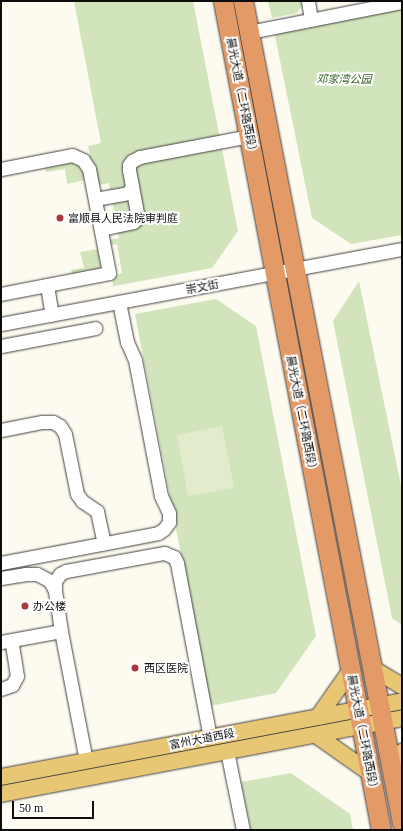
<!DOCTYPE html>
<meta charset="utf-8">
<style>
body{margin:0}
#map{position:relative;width:403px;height:831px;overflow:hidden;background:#fdfaef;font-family:"Times New Roman","Noto Sans SC",serif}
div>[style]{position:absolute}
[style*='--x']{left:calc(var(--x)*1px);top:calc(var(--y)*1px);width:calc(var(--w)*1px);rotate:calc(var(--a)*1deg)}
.green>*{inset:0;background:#d2e4bc}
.pitch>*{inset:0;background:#e2eccd}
.roads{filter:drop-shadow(0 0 1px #404040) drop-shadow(0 0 1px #404040)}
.minor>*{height:13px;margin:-6.5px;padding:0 6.5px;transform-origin:6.5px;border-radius:6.5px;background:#fff}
.major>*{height:16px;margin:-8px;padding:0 8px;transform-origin:8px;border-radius:8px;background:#e8c774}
.highway>*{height:19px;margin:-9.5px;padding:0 9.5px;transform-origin:9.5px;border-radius:9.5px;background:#e39a67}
.dots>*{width:11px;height:11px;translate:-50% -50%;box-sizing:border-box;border:2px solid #fff;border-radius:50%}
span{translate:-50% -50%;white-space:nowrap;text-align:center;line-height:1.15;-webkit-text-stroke:4px #fff;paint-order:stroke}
.park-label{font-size:11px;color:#335d25;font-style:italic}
.street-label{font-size:11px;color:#0d0d0d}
.poi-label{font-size:11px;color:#0d0d0d}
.left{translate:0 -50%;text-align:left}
.frame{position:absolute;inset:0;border:2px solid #0d0d0d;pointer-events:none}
.scale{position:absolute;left:12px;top:801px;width:82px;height:18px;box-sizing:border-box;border:2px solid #0d0d0d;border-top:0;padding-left:5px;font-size:12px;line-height:14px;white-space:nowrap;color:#0d0d0d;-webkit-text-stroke:3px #fff;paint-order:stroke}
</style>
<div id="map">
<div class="green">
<i style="clip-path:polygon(74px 1px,193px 1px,238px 231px,212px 268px,60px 296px,113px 286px,112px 276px,122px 273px,117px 244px,107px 246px,109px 240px,119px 238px,109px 183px,98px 185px,95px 182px,88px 146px,101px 143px)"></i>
<i style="clip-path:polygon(268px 1px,302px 1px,303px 4px,297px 13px,272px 18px)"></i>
<i style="clip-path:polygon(402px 7px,402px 235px,351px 244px,312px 218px,274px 31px)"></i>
<i style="clip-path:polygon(68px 159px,81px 162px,86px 180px,67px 184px,65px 169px,46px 172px,44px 164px)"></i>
<i style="clip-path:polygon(98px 249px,101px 265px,98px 270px,73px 277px,71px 270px,84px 268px,80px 252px)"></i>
<i style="clip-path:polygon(359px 281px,402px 490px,402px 625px,392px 618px,333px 321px)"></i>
<i style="clip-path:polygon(216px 299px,256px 326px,316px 636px,276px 693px,210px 706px,135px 314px)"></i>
<i style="clip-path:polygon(291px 773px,350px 814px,353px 830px,251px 830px,241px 782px)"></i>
</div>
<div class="pitch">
<i style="clip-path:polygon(222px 426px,234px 488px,188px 496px,177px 435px)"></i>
</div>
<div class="roads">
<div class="minor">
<i style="--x:308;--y:1;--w:19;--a:81"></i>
<i style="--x:249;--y:32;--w:156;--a:-11.1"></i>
<i style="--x:1;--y:169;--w:72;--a:-11.2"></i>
<i style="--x:72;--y:155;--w:12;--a:24"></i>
<i style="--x:83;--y:160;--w:11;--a:56"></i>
<i style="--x:89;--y:169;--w:106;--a:79.1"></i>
<i style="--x:109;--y:273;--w:110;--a:169"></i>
<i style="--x:95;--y:199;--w:34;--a:-10"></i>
<i style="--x:128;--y:193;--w:8;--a:-60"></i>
<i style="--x:101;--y:229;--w:33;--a:-12"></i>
<i style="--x:133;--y:222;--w:6;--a:-39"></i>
<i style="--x:138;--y:218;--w:49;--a:-100.6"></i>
<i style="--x:129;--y:170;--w:5;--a:-90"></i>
<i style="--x:129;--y:165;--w:5;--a:-53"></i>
<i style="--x:132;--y:161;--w:9;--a:-27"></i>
<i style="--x:140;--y:157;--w:111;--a:-10.9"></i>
<i style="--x:47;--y:285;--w:30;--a:81"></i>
<i style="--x:1;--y:324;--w:408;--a:-10.6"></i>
<i style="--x:1;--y:346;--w:96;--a:-10.8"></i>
<i style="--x:1;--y:430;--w:42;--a:-11"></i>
<i style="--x:42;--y:422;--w:11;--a:0"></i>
<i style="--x:53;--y:422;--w:8;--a:30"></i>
<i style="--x:60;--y:426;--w:9;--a:58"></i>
<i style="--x:65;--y:434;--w:61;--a:78.7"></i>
<i style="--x:77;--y:494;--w:9;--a:54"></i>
<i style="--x:82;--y:501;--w:18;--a:34"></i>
<i style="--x:97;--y:511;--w:33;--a:78"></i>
<i style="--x:1;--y:563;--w:160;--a:-10.8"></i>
<i style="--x:158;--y:533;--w:7;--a:-34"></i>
<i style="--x:164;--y:529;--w:9;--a:-54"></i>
<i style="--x:169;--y:522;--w:9;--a:-90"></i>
<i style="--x:169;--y:513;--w:19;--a:-115"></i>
<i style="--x:161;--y:496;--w:138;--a:-100.8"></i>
<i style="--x:135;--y:360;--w:20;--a:-114"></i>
<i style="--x:127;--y:342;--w:41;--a:-101.3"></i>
<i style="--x:1;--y:578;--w:24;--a:-9"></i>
<i style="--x:25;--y:574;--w:12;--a:0"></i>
<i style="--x:37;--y:574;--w:15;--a:28"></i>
<i style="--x:50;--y:581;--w:11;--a:63"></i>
<i style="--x:1;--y:642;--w:61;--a:-10.4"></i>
<i style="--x:1;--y:689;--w:12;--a:-20"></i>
<i style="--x:12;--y:685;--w:10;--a:-61"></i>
<i style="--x:17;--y:676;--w:36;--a:-99"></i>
<i style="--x:227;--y:751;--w:81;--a:78.6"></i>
<i style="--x:86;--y:761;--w:132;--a:-100.9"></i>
<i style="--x:61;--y:631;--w:40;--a:-98.5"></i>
<i style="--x:55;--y:591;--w:10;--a:-90"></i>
<i style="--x:55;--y:581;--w:9;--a:-54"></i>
<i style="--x:60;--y:574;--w:7;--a:-27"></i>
<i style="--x:66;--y:571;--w:100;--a:-10.4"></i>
<i style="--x:164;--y:553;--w:11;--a:22"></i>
<i style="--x:174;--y:557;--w:7;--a:63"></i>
<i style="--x:177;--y:563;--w:177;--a:79.3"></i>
</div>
<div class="major">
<i style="--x:372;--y:668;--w:35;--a:31"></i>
<i style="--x:318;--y:717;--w:57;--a:-54.9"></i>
<i style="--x:316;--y:735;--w:66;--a:35.1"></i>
<i style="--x:392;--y:770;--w:21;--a:-61"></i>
<i style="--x:1;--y:777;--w:408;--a:-10.7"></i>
<i style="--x:1;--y:794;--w:408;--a:-10.7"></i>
</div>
<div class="highway">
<i style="--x:223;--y:1;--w:844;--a:79.21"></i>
<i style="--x:243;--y:1;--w:837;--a:79.05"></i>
</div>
</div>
<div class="dots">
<i style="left:60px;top:218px;background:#ac3540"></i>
<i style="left:25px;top:606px;background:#ac3540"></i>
<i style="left:135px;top:668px;background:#ac3540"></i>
</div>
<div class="park-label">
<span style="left:344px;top:79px">邓家湾公园</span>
</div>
<div class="street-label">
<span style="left:242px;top:97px;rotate:79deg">晨光大道（二环路西段）</span>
<span style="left:202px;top:287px;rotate:-10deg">崇文街</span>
<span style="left:302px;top:415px;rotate:79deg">晨光大道（二环路西段）</span>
<span style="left:363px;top:734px;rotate:79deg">晨光大道（二环路西段）</span>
<span style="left:202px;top:739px;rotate:-11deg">富州大道西段</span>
</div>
<div class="poi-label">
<span class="left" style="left:68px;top:218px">富顺县人民法院审判庭</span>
<span class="left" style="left:33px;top:606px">办公楼</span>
<span class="left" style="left:144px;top:668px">西区医院</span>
</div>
<div class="frame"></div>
<div class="scale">50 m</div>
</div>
